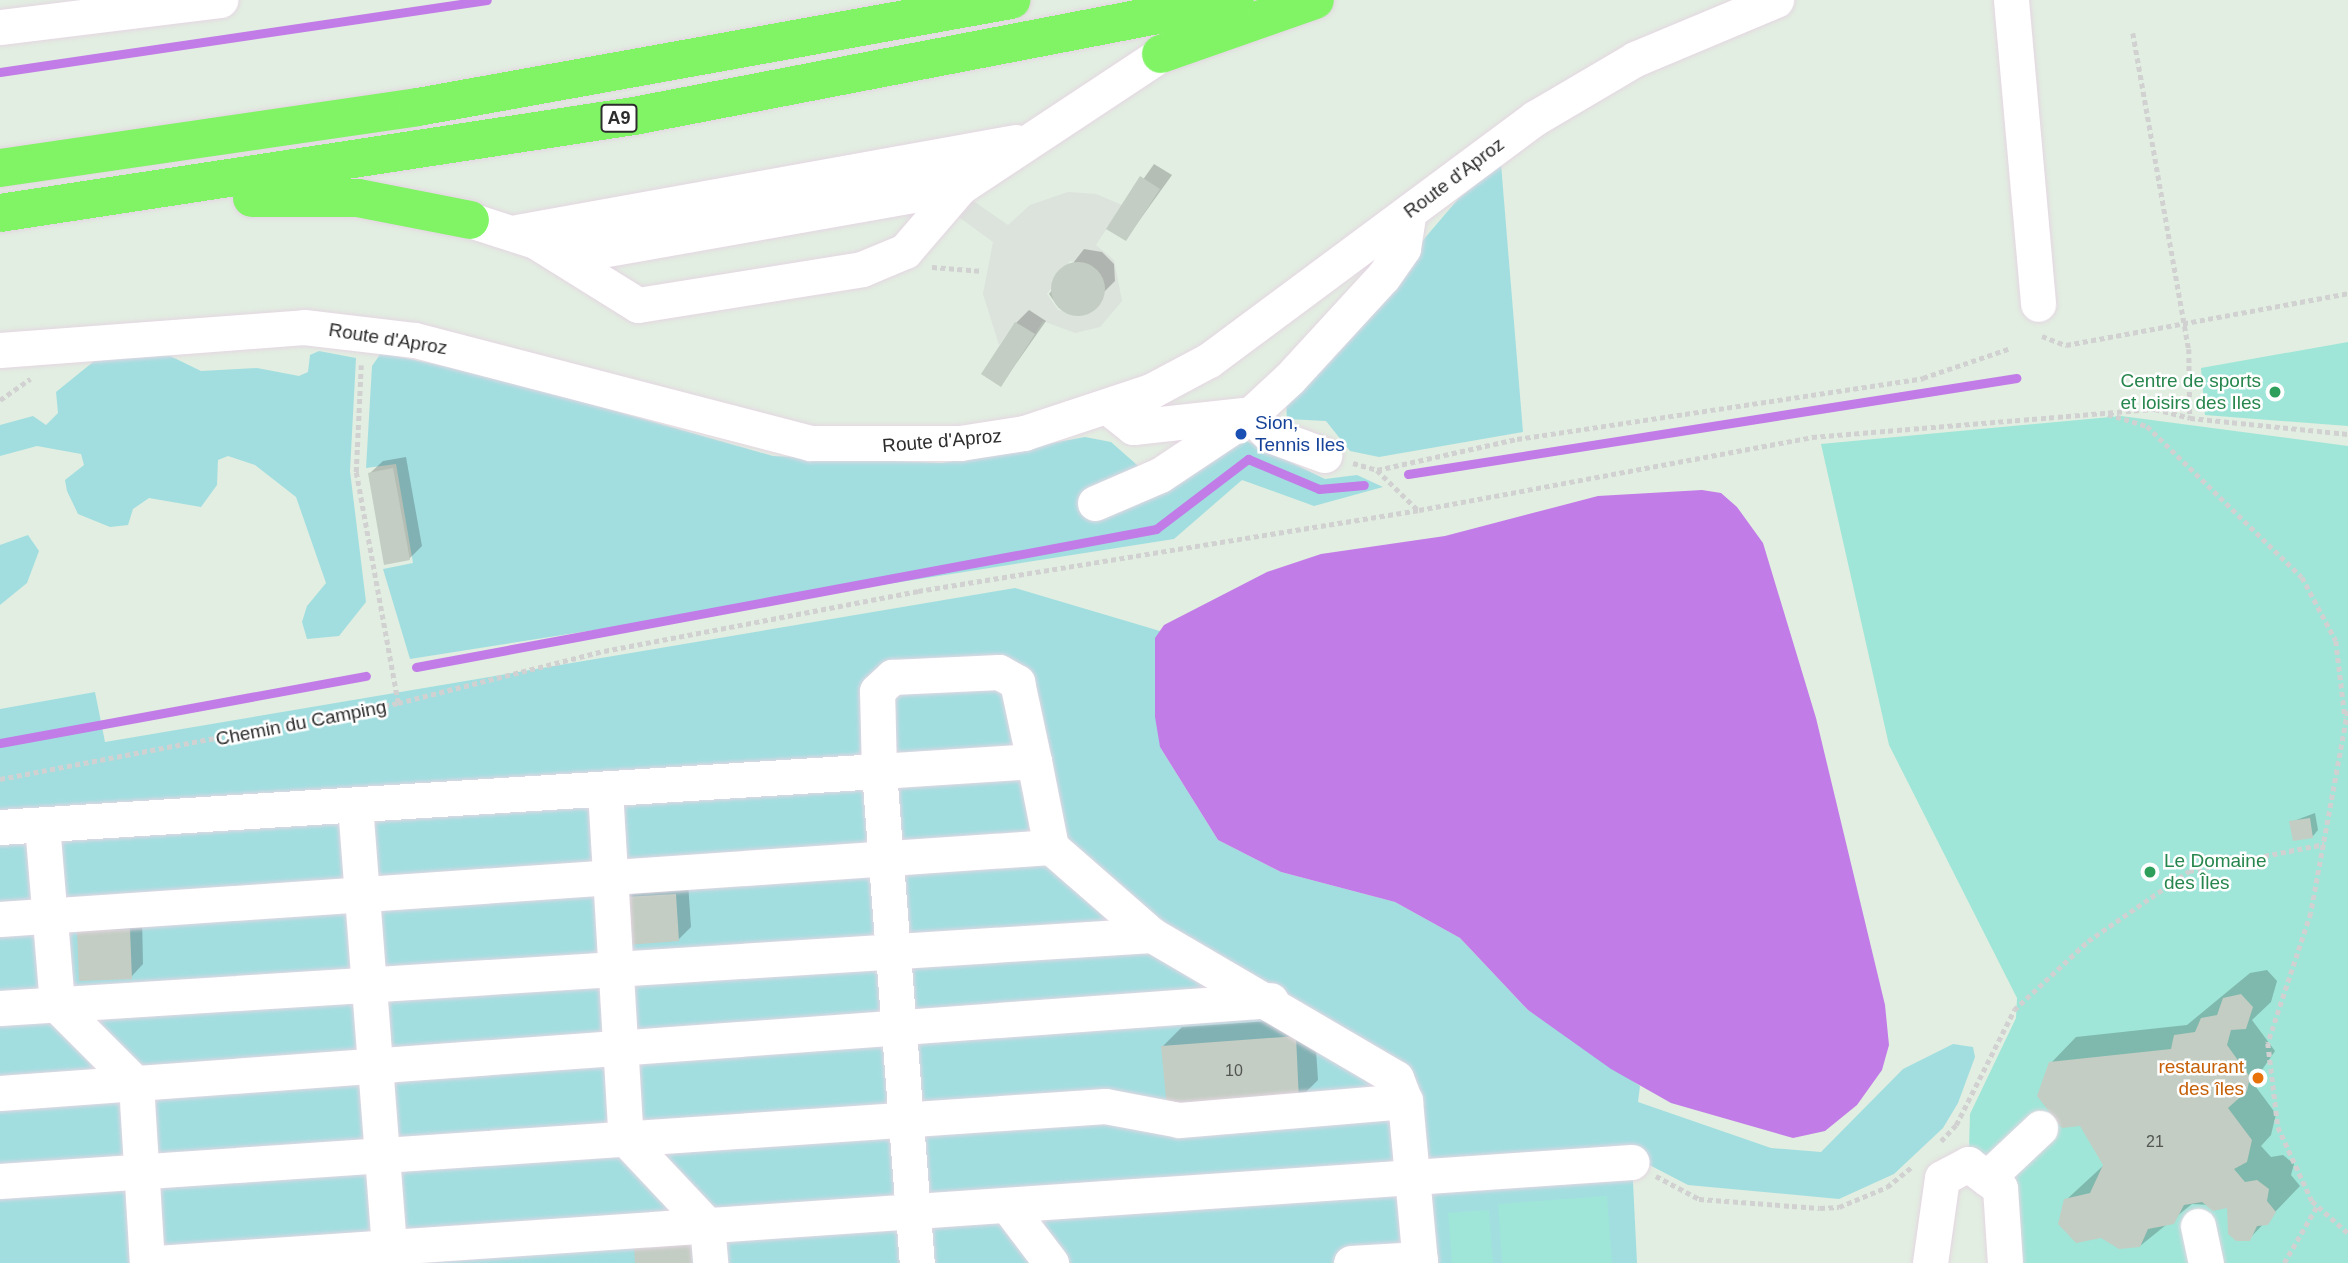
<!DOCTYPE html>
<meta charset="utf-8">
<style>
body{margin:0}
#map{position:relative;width:2348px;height:1263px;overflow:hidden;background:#e2eee1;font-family:Arial,sans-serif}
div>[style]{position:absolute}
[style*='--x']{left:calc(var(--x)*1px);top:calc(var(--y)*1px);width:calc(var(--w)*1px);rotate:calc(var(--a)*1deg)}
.green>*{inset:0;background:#a2dee0}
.pitch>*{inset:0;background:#9fe6d8}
.plaza>*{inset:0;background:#dce2dc}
.water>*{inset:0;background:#c17ce7}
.shadow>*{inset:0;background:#0003}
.stream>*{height:9px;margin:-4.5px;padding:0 4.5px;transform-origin:4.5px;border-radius:4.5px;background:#c17ce7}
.building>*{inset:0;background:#c3cdc3}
.round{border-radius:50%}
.path>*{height:4.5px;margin-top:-2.25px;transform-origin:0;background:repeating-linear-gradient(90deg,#d1d1d1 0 5px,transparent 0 8.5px)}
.roads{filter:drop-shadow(0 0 2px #e4d6e2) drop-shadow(0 0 2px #e4d6e2)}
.minor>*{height:35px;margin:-17.5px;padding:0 17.5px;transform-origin:17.5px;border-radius:17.5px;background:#fff}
.highway>*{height:38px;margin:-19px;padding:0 19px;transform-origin:19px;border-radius:19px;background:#81f466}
.dots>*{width:19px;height:19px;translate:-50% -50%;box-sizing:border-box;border:4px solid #fff;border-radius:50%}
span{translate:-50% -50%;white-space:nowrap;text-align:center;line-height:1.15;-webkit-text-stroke:5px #fff;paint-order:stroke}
.number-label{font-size:16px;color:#525552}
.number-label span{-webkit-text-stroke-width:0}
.shield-label span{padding:2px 5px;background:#fff;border:2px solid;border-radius:5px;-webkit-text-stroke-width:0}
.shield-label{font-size:18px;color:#2d2d2d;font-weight:700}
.street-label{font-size:19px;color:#2d2d2d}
.leisure-label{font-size:19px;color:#27864d}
.right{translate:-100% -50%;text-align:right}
.left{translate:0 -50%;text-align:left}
.transit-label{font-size:19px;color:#164399}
.food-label{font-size:19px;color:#c56008}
</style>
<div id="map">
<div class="green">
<i style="clip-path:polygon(1501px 164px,1523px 432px,1379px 457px,1350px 451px,1326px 421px,1287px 419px,1286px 402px,1308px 375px,1459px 198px)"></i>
<i style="clip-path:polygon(319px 351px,356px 358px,350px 471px,366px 602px,339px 636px,307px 639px,302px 622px,307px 606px,326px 583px,296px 497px,255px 465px,228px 456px,218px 460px,217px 485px,201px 507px,149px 498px,133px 509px,128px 525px,110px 527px,78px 514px,67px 491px,65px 480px,84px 465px,81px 454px,37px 446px,0 456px,0 425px,33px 416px,46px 425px,58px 413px,56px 392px,93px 362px,115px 353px,168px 355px,201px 371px,257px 368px,299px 376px,308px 372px,310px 355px)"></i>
<i style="clip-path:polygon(381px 353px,496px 377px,773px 456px,942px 463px,1085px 437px,1111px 442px,1145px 472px,1243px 439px,1325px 479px,1357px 475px,1383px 487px,1314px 506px,1242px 480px,1174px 539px,410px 659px,383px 569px,413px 563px,396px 464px,366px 468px,372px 366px)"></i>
<i style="clip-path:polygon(28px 535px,39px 551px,27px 583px,0 605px,0 545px)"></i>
<i style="clip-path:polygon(1015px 588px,1160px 631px,1160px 747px,1218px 840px,1281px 872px,1395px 902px,1460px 938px,1528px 1010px,1640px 1086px,1638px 1102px,1771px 1148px,1821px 1152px,1903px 1069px,1953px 1044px,1973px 1047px,1975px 1057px,1958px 1103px,1943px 1128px,1894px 1174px,1839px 1199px,1688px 1185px,1638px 1159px,1632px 1162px,1637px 1263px,0 1263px,0 709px,95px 692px,105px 742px)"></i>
</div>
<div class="pitch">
<i style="clip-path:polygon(2348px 342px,2348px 426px,2205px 415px,2201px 368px)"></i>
<i style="clip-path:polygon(2121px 416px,2348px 446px,2348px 1263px,2013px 1263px,1969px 1149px,1970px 1114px,2016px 1018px,2017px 998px,1889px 745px,1821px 444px)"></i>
<i style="clip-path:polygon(1607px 1196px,1612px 1263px,1502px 1263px,1498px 1204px)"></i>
<i style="clip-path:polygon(1489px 1210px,1493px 1263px,1452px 1263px,1448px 1213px)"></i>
</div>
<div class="plaza">
<i style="clip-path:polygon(evenodd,1068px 192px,1096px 194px,1122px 205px,1096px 245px,1114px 260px,1122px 301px,1100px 327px,1075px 333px,1043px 321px,1035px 334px,1015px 322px,999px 345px,983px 294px,993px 242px,956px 215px,969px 198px,1008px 225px,1030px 205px,1068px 192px,1070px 261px,1089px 264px,1104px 286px,1099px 304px,1083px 315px,1058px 310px,1047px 294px,1070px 261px)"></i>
</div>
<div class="water">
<i style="clip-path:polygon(1702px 490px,1721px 493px,1737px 507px,1763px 543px,1816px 718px,1885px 1005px,1889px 1045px,1882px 1070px,1857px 1105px,1825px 1131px,1793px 1138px,1671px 1103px,1611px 1069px,1528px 1010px,1460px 938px,1395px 902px,1281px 872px,1218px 840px,1160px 747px,1155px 717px,1155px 638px,1164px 625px,1267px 572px,1321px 554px,1445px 536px,1598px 496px)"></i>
</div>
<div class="shadow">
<i style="clip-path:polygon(1154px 164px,1172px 175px,1126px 239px,1109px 228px)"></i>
<i style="clip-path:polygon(1084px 249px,1102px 252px,1114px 264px,1115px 281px,1083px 313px,1059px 308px,1049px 294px)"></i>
<i style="clip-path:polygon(1029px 310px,1046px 321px,1001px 385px,1016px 323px)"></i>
<i style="clip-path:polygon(406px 457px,422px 546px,409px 559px,370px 473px,383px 461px)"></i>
<i style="clip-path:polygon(2315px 813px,2318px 830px,2313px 836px,2291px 822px)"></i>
<i style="clip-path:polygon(688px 882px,691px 927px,678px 940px,625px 898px,638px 885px)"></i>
<i style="clip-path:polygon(142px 917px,143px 964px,131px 977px,79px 932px)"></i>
<i style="clip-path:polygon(2267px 970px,2277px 981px,2271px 1002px,2252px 1020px,2275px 1051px,2253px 1083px,2276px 1114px,2271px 1135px,2261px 1146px,2271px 1157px,2283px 1155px,2294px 1164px,2291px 1175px,2300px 1186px,2249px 1239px,2229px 1206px,2192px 1204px,2140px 1246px,2066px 1200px,2105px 1164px,2051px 1063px,2076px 1037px,2187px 1025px,2250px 973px)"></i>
<i style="clip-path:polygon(1314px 1018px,1318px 1080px,1299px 1099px,1163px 1046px,1182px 1027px)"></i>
</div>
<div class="stream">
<i style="--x:0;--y:72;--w:492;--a:-8.4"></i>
<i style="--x:1408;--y:474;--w:616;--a:-8.97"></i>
<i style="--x:416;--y:667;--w:753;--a:-10.56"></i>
<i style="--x:1156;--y:529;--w:116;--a:-37.3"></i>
<i style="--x:1248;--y:459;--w:77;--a:22.9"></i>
<i style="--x:1319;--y:489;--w:45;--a:-5.1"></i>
<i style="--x:0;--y:743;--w:372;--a:-10.4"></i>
</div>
<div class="building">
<i style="clip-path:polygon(1140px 176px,1160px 189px,1126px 241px,1106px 229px)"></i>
<i class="round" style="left:1051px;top:262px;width:54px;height:54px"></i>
<i style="clip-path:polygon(1015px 322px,1035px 334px,1001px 387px,981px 374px)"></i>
<i style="clip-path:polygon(393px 468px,410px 560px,384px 565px,368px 473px)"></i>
<i style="clip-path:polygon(2310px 818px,2313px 838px,2293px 841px,2289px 821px)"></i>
<i style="clip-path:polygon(676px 894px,679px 941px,627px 945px,624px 897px)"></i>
<i style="clip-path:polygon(130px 929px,132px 979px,79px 981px,77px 931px)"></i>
<i style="clip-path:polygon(2241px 994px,2253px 1007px,2246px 1029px,2231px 1030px,2227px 1045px,2250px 1077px,2247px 1091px,2228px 1108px,2252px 1140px,2247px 1162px,2234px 1169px,2245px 1182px,2257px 1180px,2269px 1189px,2267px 1201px,2276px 1212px,2268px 1225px,2257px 1226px,2250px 1241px,2236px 1241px,2228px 1234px,2227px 1208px,2213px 1211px,2202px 1202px,2184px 1205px,2174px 1224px,2148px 1229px,2140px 1247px,2119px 1249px,2101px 1238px,2076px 1243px,2058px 1224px,2064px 1199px,2090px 1193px,2103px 1165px,2080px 1126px,2062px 1128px,2037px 1096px,2049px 1062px,2171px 1049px,2174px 1035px,2195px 1032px,2201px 1018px,2217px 1015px,2223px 998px)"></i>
<i style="clip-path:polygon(1296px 1036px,1299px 1101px,1167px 1108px,1161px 1046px)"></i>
<i style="clip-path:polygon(691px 1243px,692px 1263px,635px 1263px,634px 1246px)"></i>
</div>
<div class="path">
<i style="--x:2133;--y:33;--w:321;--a:80"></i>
<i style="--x:2189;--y:349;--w:69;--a:89.2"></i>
<i style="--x:2190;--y:418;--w:159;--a:5.8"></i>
<i style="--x:932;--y:267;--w:51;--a:4.5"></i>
<i style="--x:2042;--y:336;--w:26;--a:21"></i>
<i style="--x:2066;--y:345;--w:287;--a:-10.4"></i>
<i style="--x:0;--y:400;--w:37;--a:-35"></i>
<i style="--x:2108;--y:414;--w:41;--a:17.1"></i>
<i style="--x:2147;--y:426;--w:216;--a:44.3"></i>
<i style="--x:2302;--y:577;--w:72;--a:62"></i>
<i style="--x:2336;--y:641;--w:77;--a:83.2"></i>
<i style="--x:1353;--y:463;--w:25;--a:16"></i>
<i style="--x:1377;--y:470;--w:57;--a:44.3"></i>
<i style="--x:1377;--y:470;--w:143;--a:-12.5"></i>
<i style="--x:1517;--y:439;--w:411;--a:-8.5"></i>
<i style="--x:1923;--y:378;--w:90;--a:-18.8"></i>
<i style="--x:398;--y:703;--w:212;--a:-14.2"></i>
<i style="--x:604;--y:651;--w:320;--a:-10.8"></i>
<i style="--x:918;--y:591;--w:508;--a:-9.18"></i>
<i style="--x:1419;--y:510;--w:400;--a:-10.5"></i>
<i style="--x:1812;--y:437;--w:344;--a:-4.7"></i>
<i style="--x:2155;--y:409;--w:36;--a:14"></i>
<i style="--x:2348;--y:711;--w:205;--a:100.4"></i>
<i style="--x:2311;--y:913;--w:137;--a:108.3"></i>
<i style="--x:2268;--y:1043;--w:85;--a:83.2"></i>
<i style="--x:2278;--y:1127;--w:81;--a:65.3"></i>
<i style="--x:2312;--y:1201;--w:48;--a:41.6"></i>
<i style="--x:0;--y:779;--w:405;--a:-10.8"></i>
<i style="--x:398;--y:703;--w:235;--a:-100.3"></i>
<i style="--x:356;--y:472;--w:107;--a:-87.3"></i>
<i style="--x:1941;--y:1141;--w:22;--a:-47"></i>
<i style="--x:1956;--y:1125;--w:129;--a:-63.2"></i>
<i style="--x:2014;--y:1010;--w:101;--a:-43"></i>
<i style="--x:2088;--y:941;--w:123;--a:-34.7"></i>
<i style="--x:2189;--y:871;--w:138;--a:-11.3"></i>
<i style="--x:1656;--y:1176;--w:49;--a:28.1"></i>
<i style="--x:1699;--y:1199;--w:121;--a:4.3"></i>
<i style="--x:1820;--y:1208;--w:19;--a:-3"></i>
<i style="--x:1839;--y:1207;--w:52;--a:-22.6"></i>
<i style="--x:1887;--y:1187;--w:33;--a:-39"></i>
<i style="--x:2284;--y:1263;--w:66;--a:-59.9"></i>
</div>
<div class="roads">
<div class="minor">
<i style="--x:2011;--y:0;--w:305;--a:84.9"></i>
<i style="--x:0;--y:27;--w:222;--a:-7"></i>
<i style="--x:470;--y:220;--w:68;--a:17.9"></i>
<i style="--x:535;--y:241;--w:121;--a:31.9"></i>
<i style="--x:638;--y:305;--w:227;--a:-9.1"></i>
<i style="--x:862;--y:269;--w:47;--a:-22.7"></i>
<i style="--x:905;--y:251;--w:84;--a:-49.3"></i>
<i style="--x:960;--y:187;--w:241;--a:-33.5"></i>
<i style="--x:517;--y:232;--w:507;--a:-10.22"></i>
<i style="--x:562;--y:257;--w:404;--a:-10"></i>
<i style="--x:0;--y:350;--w:305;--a:-4.3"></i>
<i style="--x:304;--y:327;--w:112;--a:6.7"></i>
<i style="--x:415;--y:340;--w:408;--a:14.6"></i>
<i style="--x:810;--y:443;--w:150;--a:0"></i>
<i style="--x:960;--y:443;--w:65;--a:-8.9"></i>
<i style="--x:1024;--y:433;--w:134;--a:-18.3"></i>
<i style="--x:1151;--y:391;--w:66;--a:-28.1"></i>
<i style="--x:1209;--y:360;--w:406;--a:-36.6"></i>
<i style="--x:1535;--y:118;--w:116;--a:-30.5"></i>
<i style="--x:1635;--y:59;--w:153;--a:-22.7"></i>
<i style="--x:1109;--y:408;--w:31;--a:38"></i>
<i style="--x:1133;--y:427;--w:111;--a:-6.2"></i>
<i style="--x:1250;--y:415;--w:28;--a:45"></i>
<i style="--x:1270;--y:435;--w:58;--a:20.3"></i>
<i style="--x:1095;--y:503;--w:71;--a:-23.3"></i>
<i style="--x:1160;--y:475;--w:108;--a:-33.7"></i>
<i style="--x:1250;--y:415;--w:54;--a:-42.8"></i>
<i style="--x:1290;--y:378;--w:137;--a:-47.4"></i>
<i style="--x:1383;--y:277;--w:35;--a:-55"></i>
<i style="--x:1403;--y:248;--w:36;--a:-81"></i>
<i style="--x:999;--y:672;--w:21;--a:29"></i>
<i style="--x:1017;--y:682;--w:81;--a:77.9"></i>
<i style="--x:1034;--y:761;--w:155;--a:176.3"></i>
<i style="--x:879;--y:771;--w:80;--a:-91.4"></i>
<i style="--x:877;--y:691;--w:21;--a:-43"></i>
<i style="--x:892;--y:677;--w:107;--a:-2.7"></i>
<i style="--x:1034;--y:761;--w:88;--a:78.8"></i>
<i style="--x:1051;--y:847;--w:134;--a:41.1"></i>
<i style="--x:1152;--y:935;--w:283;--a:30.4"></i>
<i style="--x:1396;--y:1078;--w:25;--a:69"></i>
<i style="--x:1405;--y:1101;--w:163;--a:84.7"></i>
<i style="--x:605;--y:790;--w:350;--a:86.6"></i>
<i style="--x:626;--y:1139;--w:118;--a:46.7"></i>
<i style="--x:707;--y:1225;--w:38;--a:85"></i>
<i style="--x:355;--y:805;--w:459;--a:85.6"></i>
<i style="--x:42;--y:825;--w:181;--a:85.2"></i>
<i style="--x:57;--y:1005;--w:112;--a:45"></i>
<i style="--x:136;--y:1084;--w:179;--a:86.5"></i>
<i style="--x:0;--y:827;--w:881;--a:-3.65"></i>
<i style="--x:879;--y:771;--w:493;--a:85.6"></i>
<i style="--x:0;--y:919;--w:1053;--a:-3.92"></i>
<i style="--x:0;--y:1008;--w:1154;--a:-3.63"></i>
<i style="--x:0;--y:1093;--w:1274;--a:-4.18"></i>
<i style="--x:1987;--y:1178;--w:73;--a:-43.3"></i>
<i style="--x:0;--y:1181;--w:1108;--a:-3.88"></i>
<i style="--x:1105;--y:1106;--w:75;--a:10.7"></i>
<i style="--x:1179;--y:1120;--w:227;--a:-4.8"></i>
<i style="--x:1007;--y:1205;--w:73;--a:52.8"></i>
<i style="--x:2198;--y:1226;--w:38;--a:78"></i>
<i style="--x:157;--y:1263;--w:1478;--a:-3.92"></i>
<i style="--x:1351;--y:1263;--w:69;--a:-3.3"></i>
<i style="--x:1930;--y:1263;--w:86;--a:-82"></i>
<i style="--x:1942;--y:1178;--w:30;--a:-28"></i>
<i style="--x:1968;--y:1164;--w:40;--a:37"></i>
<i style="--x:2000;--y:1188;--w:75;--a:86.2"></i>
</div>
<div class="highway">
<i style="--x:1161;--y:54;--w:163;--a:-19.3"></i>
<i style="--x:0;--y:168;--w:422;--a:-8.3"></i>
<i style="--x:418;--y:107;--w:603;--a:-10.23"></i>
<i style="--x:252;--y:198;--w:106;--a:0"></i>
<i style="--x:358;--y:198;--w:114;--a:11.1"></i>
<i style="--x:0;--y:213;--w:641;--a:-8.7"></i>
<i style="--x:634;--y:116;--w:612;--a:-10.92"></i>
</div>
</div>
<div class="dots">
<i style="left:2275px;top:392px;background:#2e9e5b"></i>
<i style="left:1241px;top:434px;background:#1a4fb4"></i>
<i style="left:2150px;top:872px;background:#2e9e5b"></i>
<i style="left:2258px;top:1078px;background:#e8710a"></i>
</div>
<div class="number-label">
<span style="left:1234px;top:1071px">10</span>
<span style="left:2155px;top:1142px">21</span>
</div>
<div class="shield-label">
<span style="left:619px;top:118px">A9</span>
</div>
<div class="street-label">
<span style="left:1454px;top:178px;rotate:-37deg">Route d'Aproz</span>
<span style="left:388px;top:339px;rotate:9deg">Route d'Aproz</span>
<span style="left:942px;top:441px;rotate:-5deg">Route d'Aproz</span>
<span style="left:301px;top:723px;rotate:-11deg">Chemin du Camping</span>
</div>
<div class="leisure-label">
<span class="right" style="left:2261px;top:392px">Centre de sports<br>et loisirs des Iles</span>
<span class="left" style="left:2164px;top:872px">Le Domaine<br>des Îles</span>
</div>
<div class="transit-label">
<span class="left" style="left:1255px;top:434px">Sion,<br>Tennis Iles</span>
</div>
<div class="food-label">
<span class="right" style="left:2244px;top:1078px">restaurant<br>des îles</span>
</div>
</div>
